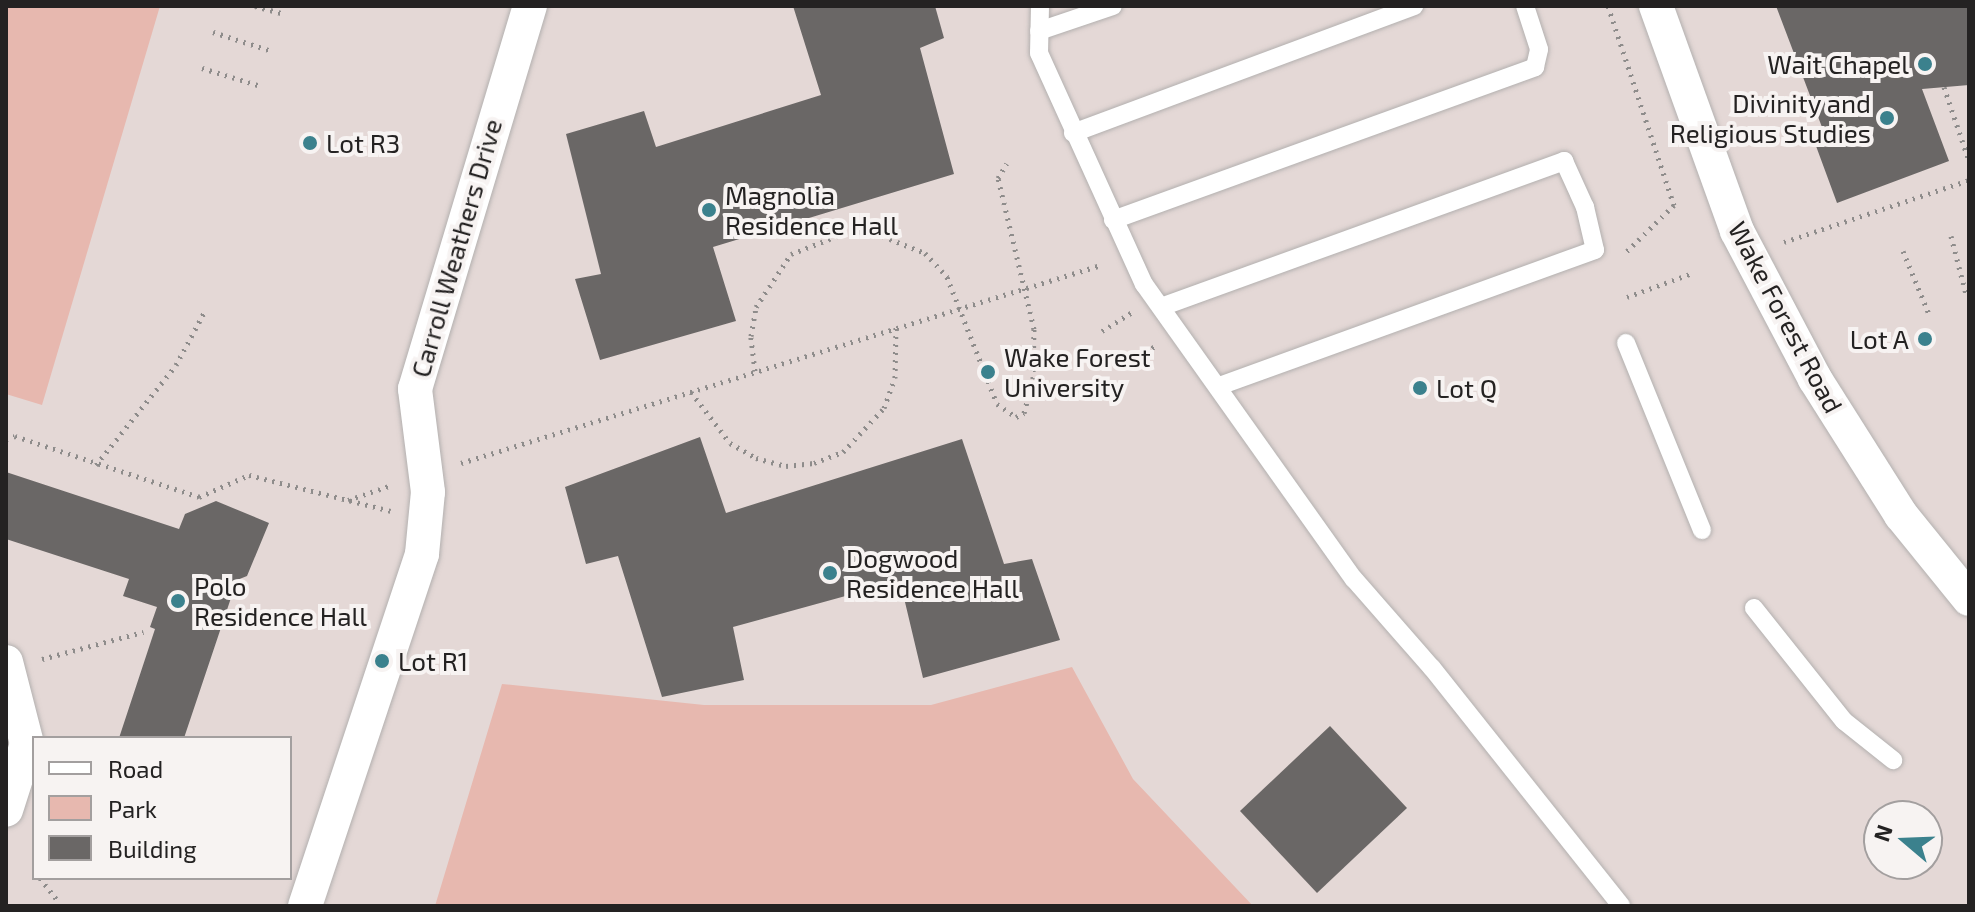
<!DOCTYPE html>
<style>
body{margin:0}
#map{position:relative;width:1975px;height:912px;overflow:hidden;background:#e9e6e5;font-family:"Exo 2",sans-serif}
div>[style]{position:absolute}
[style*='--x']{left:calc(var(--x)*1px);top:calc(var(--y)*1px);width:calc(var(--w)*1px);rotate:calc(var(--a)*1deg)}
.built>*{inset:0;background:#e4d8d6}
.green>*{inset:0;background:#e7b8af}
.building>*{inset:0;background:#6a6766}
.path>*{height:5px;margin-top:-2.5px;transform-origin:0;background:repeating-linear-gradient(90deg,#8e8c8b 0 2px,transparent 0 8px)}
.roads{filter:drop-shadow(0 0 2px #b3b0af) drop-shadow(0 0 2px #b3b0af)}
.service>*{height:18px;margin:-9px;padding:0 9px;transform-origin:9px;border-radius:9px;background:#fff}
.minor>*{height:34px;margin:-17px;padding:0 17px;transform-origin:17px;border-radius:17px;background:#fff}
.dots>*{width:22px;height:22px;translate:-50% -50%;box-sizing:border-box;border:4px solid #f7f3f2;border-radius:50%}
span{translate:-50% -50%;white-space:nowrap;text-align:center;line-height:1.15;-webkit-text-stroke:8px #f7f3f2;paint-order:stroke}
.poi-label{font-size:26px;color:#242222}
.right{translate:-100% -50%;text-align:right}
.left{translate:0 -50%;text-align:left}
.street-label{font-size:26px;color:#242222}
.frame{position:absolute;inset:0;border:8px solid #242222;pointer-events:none}
.legend{position:absolute;left:32px;top:736px;width:260px;height:144px;box-sizing:border-box;background:#f7f3f2;border:2px solid #a39f9f;margin:0;padding:10px 14px;list-style:none;font-size:24px;color:#242222}
.legend li{display:flex;align-items:center;gap:16px;height:40px}
.legend b{width:40px;border:2px solid #a39f9f}
.north{position:absolute;left:1863px;top:800px;width:80px;height:80px;box-sizing:border-box;background:#f7f3f2;border:2px solid #a39f9f;border-radius:50%;rotate:289deg;font-size:22px;font-weight:700;line-height:32px;text-align:center;color:#242222}
.north::after{content:'';display:block;margin:auto;width:28px;height:36px;background:#3b818d;clip-path:polygon(50% 0,100% 100%,50% 72%,0 100%)}
</style>
<div id="map">
<div class="built">
<i style="clip-path:polygon(evenodd,6px 6px,1969px 6px,1969px 906px,6px 906px,6px 6px,34px 738px,290px 738px,290px 878px,34px 878px,34px 738px,6px 6px,1879px 816px,1927px 816px,1927px 864px,1879px 864px,1879px 816px)"></i>
</div>
<div class="green">
<i style="clip-path:polygon(6px 6px,160px 6px,42px 405px,6px 394px)"></i>
<i style="clip-path:polygon(1072px 667px,1133px 779px,1253px 906px,435px 906px,502px 684px,704px 705px,931px 705px)"></i>
</div>
<div class="building">
<i style="clip-path:polygon(793px 6px,935px 6px,944px 38px,920px 48px,954px 174px,713px 247px,736px 321px,600px 360px,575px 279px,601px 274px,566px 134px,644px 111px,656px 147px,821px 95px)"></i>
<i style="clip-path:polygon(1776px 6px,1969px 6px,1969px 85px,1922px 89px,1949px 161px,1837px 203px,1816px 146px,1828px 143px)"></i>
<i style="clip-path:polygon(700px 437px,726px 513px,962px 439px,1004px 564px,1032px 559px,1060px 640px,923px 678px,900px 581px,733px 627px,744px 680px,662px 697px,618px 556px,586px 564px,565px 487px)"></i>
<i style="clip-path:polygon(6px 472px,179px 529px,185px 514px,216px 501px,269px 523px,247px 576px,237px 580px,184px 738px,119px 738px,155px 629px,150px 627px,157px 607px,123px 596px,129px 579px,6px 539px)"></i>
<i style="clip-path:polygon(1330px 726px,1407px 808px,1317px 893px,1240px 811px)"></i>
</div>
<div class="path">
<i style="--x:255;--y:6;--w:30;--a:15"></i>
<i style="--x:1608;--y:6;--w:210;--a:71.7"></i>
<i style="--x:1674;--y:205;--w:70;--a:135.6"></i>
<i style="--x:213;--y:32;--w:62;--a:17.9"></i>
<i style="--x:202;--y:68;--w:62;--a:17"></i>
<i style="--x:1944;--y:87;--w:78;--a:71.3"></i>
<i style="--x:1951;--y:236;--w:64;--a:75.5"></i>
<i style="--x:1784;--y:242;--w:195;--a:-18.5"></i>
<i style="--x:1903;--y:251;--w:68;--a:67.6"></i>
<i style="--x:1627;--y:297;--w:67;--a:-20.1"></i>
<i style="--x:1102;--y:331;--w:36;--a:-32"></i>
<i style="--x:1125;--y:365;--w:36;--a:-32"></i>
<i style="--x:755;--y:371;--w:35;--a:-97"></i>
<i style="--x:751;--y:336;--w:29;--a:-80"></i>
<i style="--x:756;--y:307;--w:64;--a:-56.6"></i>
<i style="--x:791;--y:254;--w:63;--a:-21.3"></i>
<i style="--x:850;--y:231;--w:25;--a:5"></i>
<i style="--x:875;--y:233;--w:54;--a:21.8"></i>
<i style="--x:925;--y:253;--w:33;--a:47"></i>
<i style="--x:947;--y:277;--w:136;--a:68.5"></i>
<i style="--x:997;--y:404;--w:23;--a:34"></i>
<i style="--x:1016;--y:417;--w:9;--a:-27"></i>
<i style="--x:1024;--y:413;--w:35;--a:-75"></i>
<i style="--x:1033;--y:379;--w:50;--a:-88.9"></i>
<i style="--x:1034;--y:329;--w:155;--a:-103.4"></i>
<i style="--x:998;--y:178;--w:17;--a:-59"></i>
<i style="--x:691;--y:392;--w:64;--a:52.6"></i>
<i style="--x:730;--y:443;--w:30;--a:30"></i>
<i style="--x:756;--y:458;--w:31;--a:15"></i>
<i style="--x:786;--y:466;--w:28;--a:-6"></i>
<i style="--x:814;--y:463;--w:31;--a:-21"></i>
<i style="--x:843;--y:452;--w:60;--a:-47"></i>
<i style="--x:884;--y:408;--w:32;--a:-70"></i>
<i style="--x:895;--y:378;--w:51;--a:-88.9"></i>
<i style="--x:6;--y:439;--w:9;--a:-18"></i>
<i style="--x:15;--y:436;--w:194;--a:18.3"></i>
<i style="--x:199;--y:497;--w:55;--a:-23.7"></i>
<i style="--x:249;--y:475;--w:146;--a:14.2"></i>
<i style="--x:461;--y:463;--w:670;--a:-17.19"></i>
<i style="--x:96;--y:465;--w:128;--a:-51.3"></i>
<i style="--x:176;--y:365;--w:61;--a:-61.8"></i>
<i style="--x:348;--y:500;--w:46;--a:-18.8"></i>
<i style="--x:42;--y:659;--w:105;--a:-15"></i>
<i style="--x:40;--y:878;--w:28;--a:52"></i>
</div>
<div class="roads">
<div class="service">
<i style="--x:1040;--y:6;--w:47;--a:91.2"></i>
<i style="--x:1039;--y:53;--w:254;--a:65.6"></i>
<i style="--x:1144;--y:284;--w:362;--a:54.6"></i>
<i style="--x:1354;--y:579;--w:118;--a:48.8"></i>
<i style="--x:1432;--y:668;--w:304;--a:51.5"></i>
<i style="--x:1039;--y:31;--w:78;--a:-18.7"></i>
<i style="--x:1073;--y:133;--w:364;--a:-20.4"></i>
<i style="--x:1113;--y:220;--w:449;--a:-19.9"></i>
<i style="--x:1535;--y:67;--w:18;--a:-77"></i>
<i style="--x:1539;--y:49;--w:45;--a:-108"></i>
<i style="--x:1161;--y:307;--w:429;--a:-19.9"></i>
<i style="--x:1564;--y:161;--w:51;--a:65.5"></i>
<i style="--x:1585;--y:207;--w:44;--a:76.9"></i>
<i style="--x:1595;--y:250;--w:400;--a:160.1"></i>
<i style="--x:1626;--y:343;--w:202;--a:67.9"></i>
<i style="--x:1754;--y:608;--w:144;--a:51.5"></i>
<i style="--x:1844;--y:721;--w:63;--a:38.5"></i>
</div>
<div class="minor">
<i style="--x:1656;--y:6;--w:239;--a:70.2"></i>
<i style="--x:1737;--y:231;--w:167;--a:62.2"></i>
<i style="--x:1815;--y:379;--w:161;--a:57.7"></i>
<i style="--x:1901;--y:515;--w:108;--a:51"></i>
<i style="--x:6;--y:662;--w:85;--a:75.6"></i>
<i style="--x:27;--y:744;--w:69;--a:107.7"></i>
<i style="--x:305;--y:906;--w:371;--a:-71.6"></i>
<i style="--x:422;--y:554;--w:62;--a:-84.5"></i>
<i style="--x:428;--y:492;--w:104;--a:-97.2"></i>
<i style="--x:415;--y:389;--w:400;--a:-73.3"></i>
</div>
</div>
<div class="dots">
<i style="left:1925px;top:64px;background:#3b818d"></i>
<i style="left:1887px;top:118px;background:#3b818d"></i>
<i style="left:310px;top:143px;background:#3b818d"></i>
<i style="left:709px;top:210px;background:#3b818d"></i>
<i style="left:1925px;top:339px;background:#3b818d"></i>
<i style="left:988px;top:372px;background:#3b818d"></i>
<i style="left:1420px;top:388px;background:#3b818d"></i>
<i style="left:830px;top:573px;background:#3b818d"></i>
<i style="left:178px;top:601px;background:#3b818d"></i>
<i style="left:382px;top:661px;background:#3b818d"></i>
</div>
<div class="poi-label">
<span class="right" style="left:1909px;top:64px">Wait Chapel</span>
<span class="right" style="left:1871px;top:118px">Divinity and<br>Religious Studies</span>
<span class="left" style="left:326px;top:143px">Lot R3</span>
<span class="left" style="left:725px;top:210px">Magnolia<br>Residence Hall</span>
<span class="right" style="left:1909px;top:339px">Lot A</span>
<span class="left" style="left:1004px;top:372px">Wake Forest<br>University</span>
<span class="left" style="left:1436px;top:388px">Lot Q</span>
<span class="left" style="left:846px;top:573px">Dogwood<br>Residence Hall</span>
<span class="left" style="left:194px;top:601px">Polo<br>Residence Hall</span>
<span class="left" style="left:398px;top:661px">Lot R1</span>
</div>
<div class="street-label">
<span style="left:456px;top:248px;rotate:-74deg">Carroll Weathers Drive</span>
<span style="left:1786px;top:317px;rotate:62deg">Wake Forest Road</span>
</div>
<div class="frame"></div>
<ul class="legend">
<li><b style="height:10px;background:#fff"></b>Road</li>
<li><b style="height:22px;background:#e7b8af"></b>Park</li>
<li><b style="height:22px;background:#6a6766"></b>Building</li>
</ul>
<div class="north">N</div>
</div>
